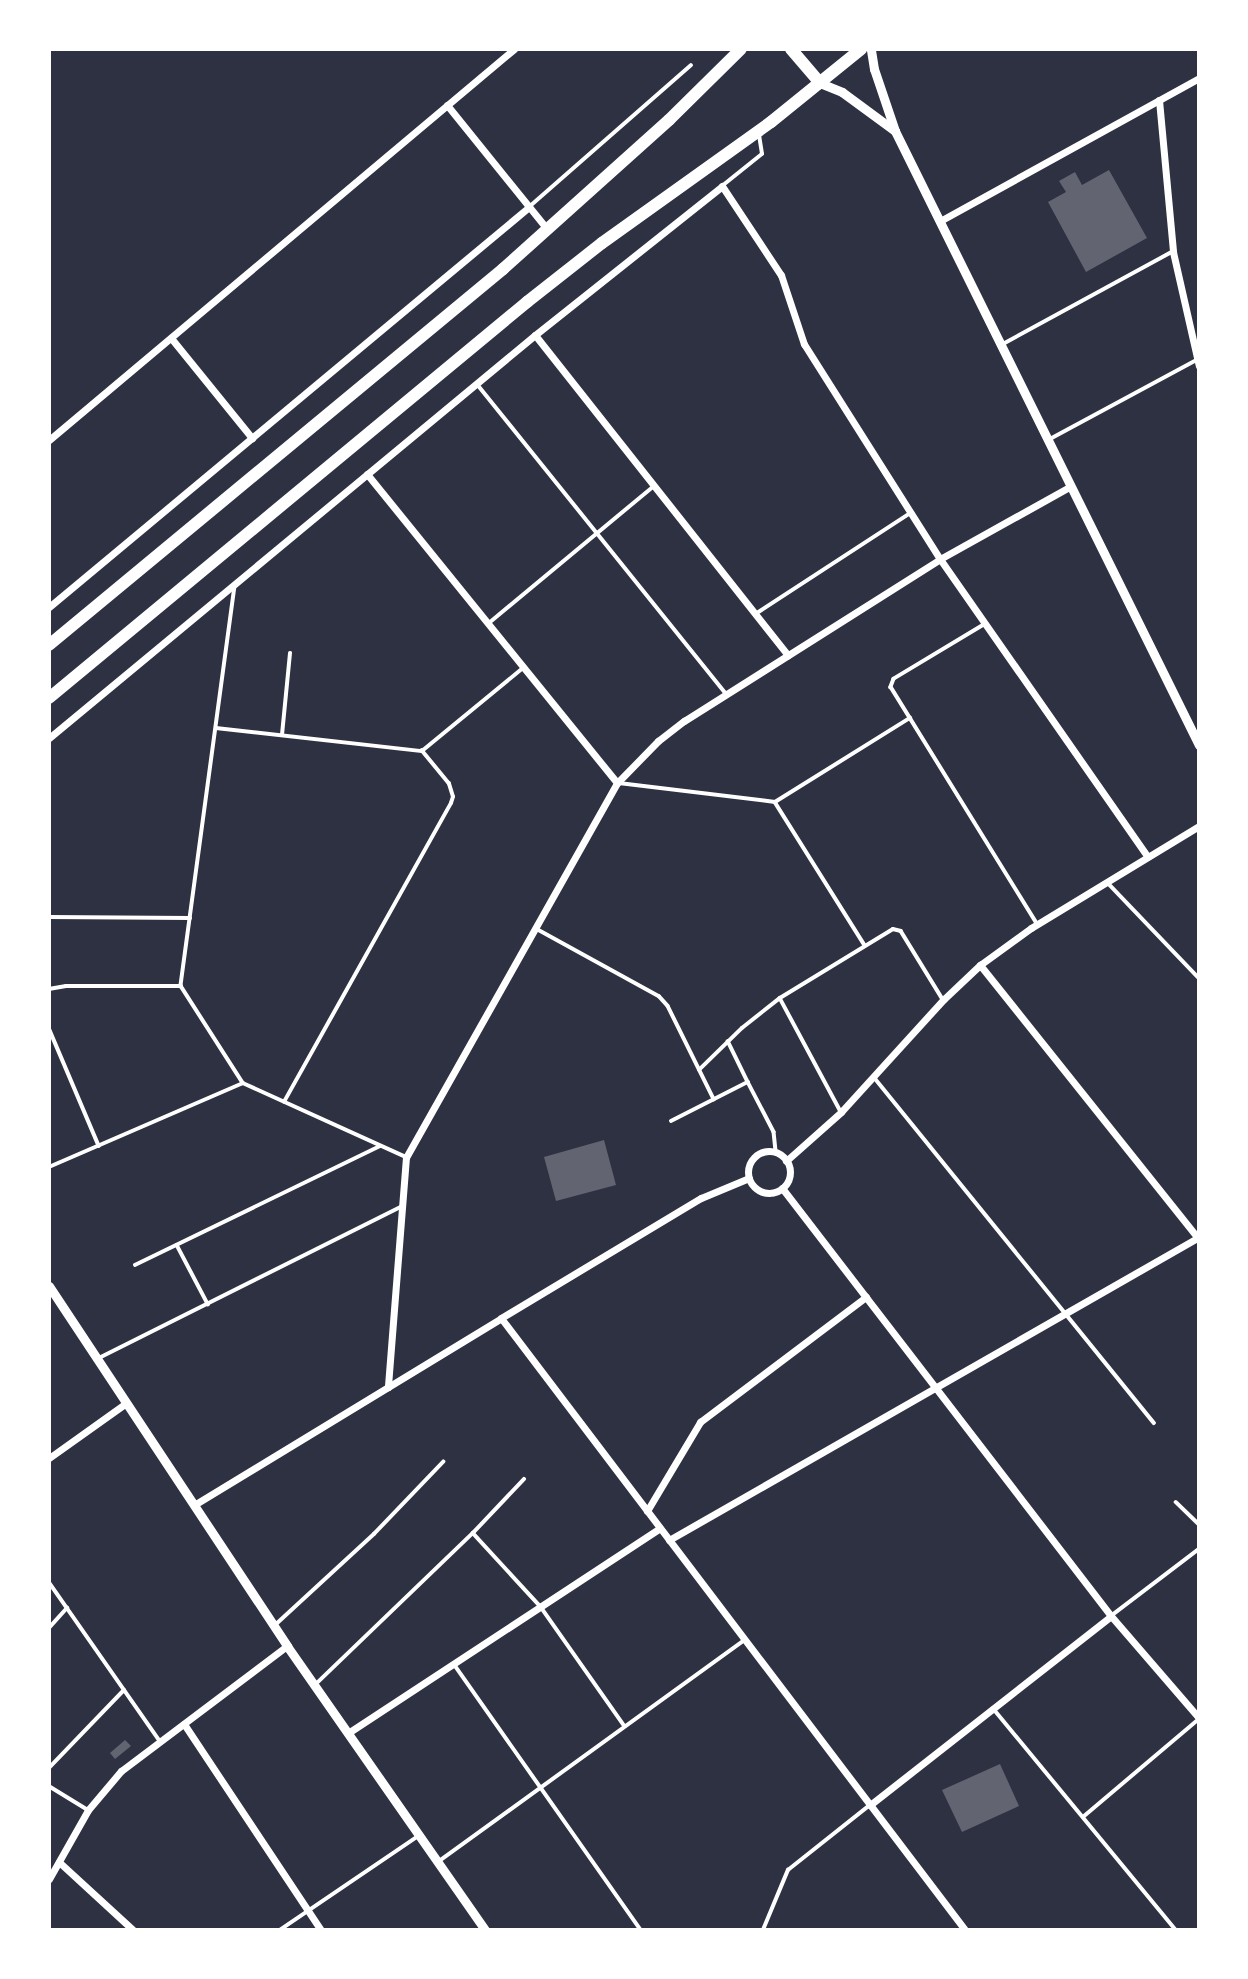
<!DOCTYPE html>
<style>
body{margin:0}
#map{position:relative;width:1248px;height:1979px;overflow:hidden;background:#2d3142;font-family:Montserrat,sans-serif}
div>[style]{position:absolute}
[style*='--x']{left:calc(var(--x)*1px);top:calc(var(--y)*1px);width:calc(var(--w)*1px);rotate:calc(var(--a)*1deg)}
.building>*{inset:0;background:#626471}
.service>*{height:3.5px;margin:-1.75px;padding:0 1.75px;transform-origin:1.75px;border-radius:1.75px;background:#fff}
.minor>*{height:7px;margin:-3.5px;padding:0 3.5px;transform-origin:3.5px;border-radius:3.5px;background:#fff}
.minor>.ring{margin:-3.5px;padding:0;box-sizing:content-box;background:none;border:7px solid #fff;border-radius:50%}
.tertiary>*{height:9px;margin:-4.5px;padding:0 4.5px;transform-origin:4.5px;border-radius:4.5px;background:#fff}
.trunk>*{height:12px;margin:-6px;padding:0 6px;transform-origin:6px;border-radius:6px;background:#fff}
span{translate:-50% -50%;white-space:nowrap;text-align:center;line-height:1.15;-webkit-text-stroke:5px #fff;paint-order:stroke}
.frame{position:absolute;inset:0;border:51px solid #fff;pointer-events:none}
</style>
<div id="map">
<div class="building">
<i style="clip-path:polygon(1109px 170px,1147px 238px,1086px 272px,1048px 202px,1066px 192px,1059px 181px,1075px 172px,1082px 185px)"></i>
<i style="clip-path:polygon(604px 1140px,616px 1185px,556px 1201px,544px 1157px)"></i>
<i style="clip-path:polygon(125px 1740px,131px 1746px,115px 1759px,110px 1753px)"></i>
<i style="clip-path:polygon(1000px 1764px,1019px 1806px,962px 1832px,942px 1790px)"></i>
</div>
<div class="service">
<i style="--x:722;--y:186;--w:51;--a:-38.7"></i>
<i style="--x:762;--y:154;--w:20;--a:-99"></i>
<i style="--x:529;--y:207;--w:215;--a:-41.2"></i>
<i style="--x:1003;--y:344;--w:192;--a:-28.6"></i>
<i style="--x:478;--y:385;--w:396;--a:51.2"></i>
<i style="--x:1050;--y:439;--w:167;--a:-28.3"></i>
<i style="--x:235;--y:586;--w:404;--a:97.7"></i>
<i style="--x:181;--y:986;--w:115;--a:57.4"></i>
<i style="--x:243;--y:1083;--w:179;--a:24.4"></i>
<i style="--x:757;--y:613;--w:181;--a:-33.1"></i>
<i style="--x:489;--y:623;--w:214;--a:-39.7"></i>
<i style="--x:984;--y:625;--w:105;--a:149"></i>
<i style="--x:894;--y:679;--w:9;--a:111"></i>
<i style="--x:891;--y:687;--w:276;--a:58.3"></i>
<i style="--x:216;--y:728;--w:207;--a:6.4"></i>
<i style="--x:422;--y:751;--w:129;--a:-39.4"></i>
<i style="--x:282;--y:735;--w:82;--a:-84.4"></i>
<i style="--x:619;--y:783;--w:157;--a:6.9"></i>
<i style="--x:775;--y:802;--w:168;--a:57.9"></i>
<i style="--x:775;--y:802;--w:159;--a:-31.9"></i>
<i style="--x:1107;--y:882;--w:133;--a:46.2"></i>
<i style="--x:49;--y:917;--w:141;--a:0.4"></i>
<i style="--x:537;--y:929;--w:139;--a:28.8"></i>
<i style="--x:659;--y:996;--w:13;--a:48"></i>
<i style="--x:668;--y:1006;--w:104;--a:63.7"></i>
<i style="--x:49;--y:989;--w:17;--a:-10"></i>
<i style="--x:66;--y:986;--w:115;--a:0"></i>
<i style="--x:780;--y:998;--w:129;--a:61.8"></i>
<i style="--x:49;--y:1028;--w:128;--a:67"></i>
<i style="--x:728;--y:1041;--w:46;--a:64"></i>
<i style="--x:699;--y:1070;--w:60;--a:-44.3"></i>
<i style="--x:742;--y:1028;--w:48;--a:-38.3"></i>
<i style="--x:780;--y:998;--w:132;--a:-31.4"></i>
<i style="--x:893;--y:929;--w:8;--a:14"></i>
<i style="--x:901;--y:931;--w:79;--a:58.5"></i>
<i style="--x:874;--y:1077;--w:445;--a:51"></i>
<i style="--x:284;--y:1102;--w:342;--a:-60.8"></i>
<i style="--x:451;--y:803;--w:6;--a:-72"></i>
<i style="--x:453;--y:797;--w:14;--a:-107"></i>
<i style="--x:449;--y:784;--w:43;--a:-129.3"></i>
<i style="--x:671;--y:1121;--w:86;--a:-26.9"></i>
<i style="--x:748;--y:1082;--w:56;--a:62.5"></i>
<i style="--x:774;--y:1132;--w:20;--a:84"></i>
<i style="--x:49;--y:1167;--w:211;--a:-23.4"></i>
<i style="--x:177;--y:1245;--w:67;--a:62.3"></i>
<i style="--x:135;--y:1265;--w:272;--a:-25.9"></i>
<i style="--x:99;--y:1358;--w:339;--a:-26.6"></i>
<i style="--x:1176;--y:1502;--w:32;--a:44"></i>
<i style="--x:473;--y:1533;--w:100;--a:47.4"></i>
<i style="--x:541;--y:1607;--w:144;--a:54.9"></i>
<i style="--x:49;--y:1582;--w:194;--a:55.1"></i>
<i style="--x:1111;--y:1616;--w:111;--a:-37.3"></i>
<i style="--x:274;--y:1626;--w:136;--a:-42.6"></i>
<i style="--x:374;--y:1534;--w:100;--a:-46.2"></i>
<i style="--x:49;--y:1628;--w:27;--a:-48"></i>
<i style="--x:454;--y:1664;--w:325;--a:54.9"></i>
<i style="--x:316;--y:1684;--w:218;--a:-43.9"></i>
<i style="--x:473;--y:1533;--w:74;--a:-46.6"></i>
<i style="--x:993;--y:1708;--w:288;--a:50.5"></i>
<i style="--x:49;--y:1768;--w:108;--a:-46.1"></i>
<i style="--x:49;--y:1786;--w:46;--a:31.6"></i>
<i style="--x:1083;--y:1817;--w:152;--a:-40.2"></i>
<i style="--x:438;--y:1862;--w:379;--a:-35.9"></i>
<i style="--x:280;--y:1930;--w:166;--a:-34.2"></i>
<i style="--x:763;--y:1930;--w:65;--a:-67.4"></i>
<i style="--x:788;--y:1870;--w:105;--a:-38.4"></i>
</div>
<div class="minor">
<i style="--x:1159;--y:100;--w:153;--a:84.7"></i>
<i style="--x:1173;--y:252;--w:117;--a:77.2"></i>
<i style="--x:447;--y:105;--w:161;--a:51.1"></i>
<i style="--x:940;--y:221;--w:296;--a:-28.9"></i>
<i style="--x:535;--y:335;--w:408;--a:51.7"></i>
<i style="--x:171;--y:338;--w:129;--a:51"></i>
<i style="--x:49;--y:440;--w:608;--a:-40.06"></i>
<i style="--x:367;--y:474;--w:397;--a:51"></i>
<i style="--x:617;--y:783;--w:429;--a:119.4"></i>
<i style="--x:406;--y:1157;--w:231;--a:94.5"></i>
<i style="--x:49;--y:607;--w:625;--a:-39.81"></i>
<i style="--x:49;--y:738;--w:631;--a:-39.67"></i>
<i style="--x:535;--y:335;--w:239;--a:-38.5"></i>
<i style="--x:722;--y:186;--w:107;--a:56.5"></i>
<i style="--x:781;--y:275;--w:73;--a:71.6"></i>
<i style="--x:804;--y:344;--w:254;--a:57.7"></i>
<i style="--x:940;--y:559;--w:363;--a:55.1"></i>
<i style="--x:617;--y:783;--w:59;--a:-45.7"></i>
<i style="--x:658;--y:741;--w:33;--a:-38"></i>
<i style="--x:684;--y:721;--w:303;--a:-32.3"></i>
<i style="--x:940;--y:559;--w:150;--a:-29.1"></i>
<i style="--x:980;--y:965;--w:351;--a:51.4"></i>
<i class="ring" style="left:748px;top:1151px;width:35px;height:35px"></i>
<i style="--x:786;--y:1161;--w:74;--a:-41.7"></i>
<i style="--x:841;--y:1112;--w:153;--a:-47.7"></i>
<i style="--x:944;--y:999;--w:50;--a:-43.4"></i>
<i style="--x:980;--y:965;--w:63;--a:-36"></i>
<i style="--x:1031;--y:928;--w:197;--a:-31.3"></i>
<i style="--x:782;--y:1188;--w:540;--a:52.45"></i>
<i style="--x:1111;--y:1616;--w:135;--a:49.2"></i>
<i style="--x:501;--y:1318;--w:233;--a:-31"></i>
<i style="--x:701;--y:1198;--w:52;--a:-22.6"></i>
<i style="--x:49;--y:1458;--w:95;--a:-35.5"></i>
<i style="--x:194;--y:1505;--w:359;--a:-31.3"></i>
<i style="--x:501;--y:1318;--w:768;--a:52.83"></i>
<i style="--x:647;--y:1511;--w:104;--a:-59.2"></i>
<i style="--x:700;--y:1422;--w:208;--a:-37"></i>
<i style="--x:669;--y:1540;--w:610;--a:-29.76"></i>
<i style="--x:184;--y:1724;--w:247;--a:56.4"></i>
<i style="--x:348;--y:1733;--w:373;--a:-33.3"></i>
<i style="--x:870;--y:1805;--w:306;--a:-38.1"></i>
<i style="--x:59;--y:1862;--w:100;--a:42.6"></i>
<i style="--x:49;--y:1879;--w:79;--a:-60.5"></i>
<i style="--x:88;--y:1810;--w:51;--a:-49.8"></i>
<i style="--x:121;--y:1771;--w:208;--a:-37"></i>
</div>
<div class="tertiary">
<i style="--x:820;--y:83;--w:24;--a:22"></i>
<i style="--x:842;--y:92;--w:66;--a:36.3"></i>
<i style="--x:895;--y:131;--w:65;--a:-108.7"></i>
<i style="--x:874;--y:69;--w:20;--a:-99"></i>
<i style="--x:895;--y:131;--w:685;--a:63.66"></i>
<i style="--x:49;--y:1286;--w:432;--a:56.5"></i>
<i style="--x:287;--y:1646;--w:346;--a:55.1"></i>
</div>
<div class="trunk">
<i style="--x:791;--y:49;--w:45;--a:49.5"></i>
<i style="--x:49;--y:645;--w:589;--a:-39.63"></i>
<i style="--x:503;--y:269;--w:223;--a:-41.9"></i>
<i style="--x:669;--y:120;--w:101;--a:-44.6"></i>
<i style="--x:49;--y:698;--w:621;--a:-39.64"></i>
<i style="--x:527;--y:302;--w:95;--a:-38.2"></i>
<i style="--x:602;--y:243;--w:208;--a:-35.6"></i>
<i style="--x:771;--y:122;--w:116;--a:-39"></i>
</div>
<div class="frame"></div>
</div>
